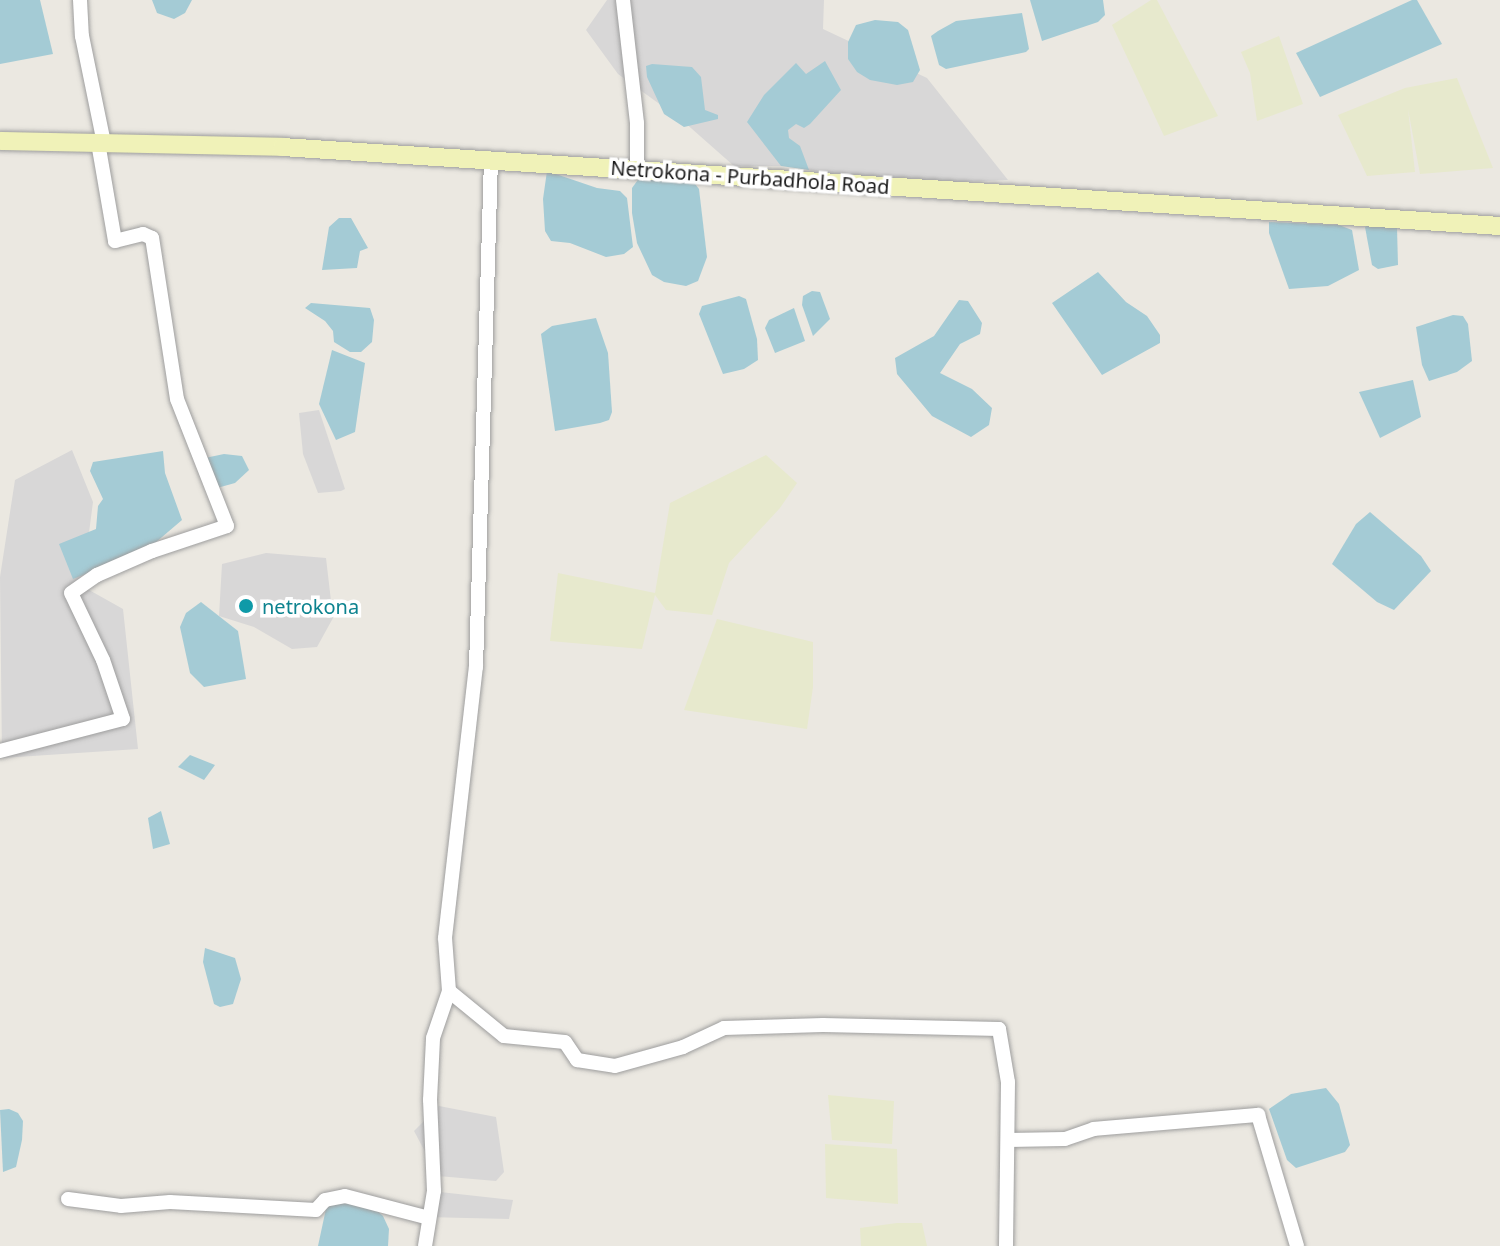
<!DOCTYPE html>
<style>
body{margin:0}
#map{position:relative;width:1500px;height:1246px;overflow:hidden;background:#ebe8e1;font-family:"Noto Sans",sans-serif}
div>[style]{position:absolute}
[style*='--x']{left:calc(var(--x)*1px);top:calc(var(--y)*1px);width:calc(var(--w)*1px);rotate:calc(var(--a)*1deg)}
.residential>*{inset:0;background:#d8d7d7}
.farmland>*{inset:0;background:#e7e9cd}
.water>*{inset:0;background:#a4cbd5}
.roads{filter:drop-shadow(0 0 2px #9e9e9e) drop-shadow(0 0 2px #9e9e9e)}
.minor>*{height:14px;margin:-7px;padding:0 7px;transform-origin:7px;border-radius:7px;background:#fff}
.secondary>*{height:18px;margin:-9px;padding:0 9px;transform-origin:9px;border-radius:9px;background:#f0f2b8}
.dots>*{width:22px;height:22px;translate:-50% -50%;box-sizing:border-box;border:4px solid #fff;border-radius:50%}
span{translate:-50% -50%;white-space:nowrap;text-align:center;line-height:1.15;-webkit-text-stroke:7px #fff;paint-order:stroke}
.street-label{font-size:20px;color:#1a1a1a}
.culture-label{font-size:20px;color:#0d838f}
.left{translate:0 -50%;text-align:left}
</style>
<div id="map">
<div class="residential">
<i style="clip-path:polygon(607px 0,824px 0,823px 29px,927px 78px,1008px 180px,885px 185px,789px 166px,734px 166px,683px 121px,618px 74px,586px 30px)"></i>
<i style="clip-path:polygon(319px 410px,345px 489px,341px 491px,318px 493px,303px 454px,299px 413px)"></i>
<i style="clip-path:polygon(72px 450px,93px 502px,82px 586px,123px 609px,138px 749px,2px 758px,0 577px,15px 480px)"></i>
<i style="clip-path:polygon(266px 553px,326px 558px,333px 618px,317px 647px,292px 649px,254px 627px,219px 616px,222px 564px)"></i>
<i style="clip-path:polygon(439px 1106px,496px 1117px,504px 1172px,496px 1181px,438px 1176px,414px 1131px)"></i>
<i style="clip-path:polygon(440px 1192px,513px 1200px,509px 1219px,426px 1217px)"></i>
</div>
<div class="farmland">
<i style="clip-path:polygon(1151px 0,1157px 0,1218px 116px,1164px 136px,1112px 25px)"></i>
<i style="clip-path:polygon(1279px 36px,1303px 104px,1257px 121px,1250px 73px,1241px 52px)"></i>
<i style="clip-path:polygon(1457px 78px,1493px 168px,1420px 174px,1408px 109px,1415px 172px,1367px 176px,1338px 115px,1405px 88px)"></i>
<i style="clip-path:polygon(766px 455px,797px 483px,780px 508px,729px 563px,712px 615px,666px 610px,655px 595px,642px 649px,550px 641px,558px 573px,655px 593px,670px 503px)"></i>
<i style="clip-path:polygon(717px 619px,813px 642px,813px 687px,807px 729px,684px 710px)"></i>
<i style="clip-path:polygon(828px 1095px,894px 1101px,892px 1144px,832px 1140px)"></i>
<i style="clip-path:polygon(825px 1144px,897px 1149px,898px 1204px,826px 1198px)"></i>
<i style="clip-path:polygon(897px 1223px,922px 1223px,927px 1246px,861px 1246px,860px 1228px)"></i>
</div>
<div class="water">
<i style="clip-path:polygon(0 0,40px 0,53px 54px,0 64px)"></i>
<i style="clip-path:polygon(152px 0,192px 0,185px 13px,174px 19px,157px 13px)"></i>
<i style="clip-path:polygon(1030px 0,1103px 0,1105px 15px,1098px 22px,1042px 41px)"></i>
<i style="clip-path:polygon(1412px 0,1417px 0,1442px 44px,1320px 97px,1296px 53px)"></i>
<i style="clip-path:polygon(1022px 13px,1029px 49px,1026px 52px,946px 69px,939px 65px,931px 36px,938px 31px,956px 21px)"></i>
<i style="clip-path:polygon(875px 20px,898px 22px,908px 30px,920px 70px,913px 82px,897px 85px,870px 80px,857px 72px,848px 59px,848px 42px,856px 25px)"></i>
<i style="clip-path:polygon(825px 61px,841px 90px,810px 124px,804px 128px,796px 124px,788px 130px,789px 138px,800px 146px,809px 170px,781px 166px,747px 122px,764px 95px,796px 63px,806px 74px)"></i>
<i style="clip-path:polygon(652px 64px,692px 67px,701px 77px,705px 110px,718px 115px,718px 119px,684px 127px,664px 114px,647px 77px,646px 66px)"></i>
<i style="clip-path:polygon(547px 171px,597px 188px,620px 191px,627px 198px,633px 247px,624px 254px,606px 257px,570px 243px,551px 241px,545px 231px,543px 199px)"></i>
<i style="clip-path:polygon(640px 177px,692px 180px,699px 189px,707px 257px,698px 281px,686px 286px,664px 282px,652px 275px,637px 243px,632px 213px,632px 188px)"></i>
<i style="clip-path:polygon(339px 218px,351px 218px,368px 248px,360px 251px,357px 268px,322px 270px,329px 227px)"></i>
<i style="clip-path:polygon(1269px 222px,1339px 225px,1352px 230px,1359px 270px,1328px 286px,1289px 289px,1269px 233px)"></i>
<i style="clip-path:polygon(1369px 225px,1397px 228px,1398px 265px,1378px 269px,1372px 265px,1365px 227px)"></i>
<i style="clip-path:polygon(1098px 272px,1126px 302px,1147px 316px,1160px 335px,1160px 343px,1102px 375px,1052px 303px)"></i>
<i style="clip-path:polygon(812px 291px,820px 292px,830px 319px,813px 336px,802px 305px,803px 296px)"></i>
<i style="clip-path:polygon(739px 296px,746px 299px,757px 339px,758px 360px,744px 369px,723px 374px,699px 314px,702px 306px)"></i>
<i style="clip-path:polygon(959px 300px,968px 301px,982px 323px,980px 334px,960px 344px,940px 373px,972px 389px,992px 408px,989px 425px,971px 437px,932px 416px,897px 374px,895px 358px,934px 336px)"></i>
<i style="clip-path:polygon(311px 303px,370px 308px,374px 320px,372px 342px,361px 352px,350px 352px,334px 342px,333px 331px,325px 321px,305px 308px)"></i>
<i style="clip-path:polygon(794px 308px,805px 341px,775px 353px,765px 328px,769px 320px)"></i>
<i style="clip-path:polygon(1453px 315px,1463px 316px,1468px 324px,1472px 361px,1457px 372px,1429px 381px,1422px 365px,1416px 327px)"></i>
<i style="clip-path:polygon(596px 318px,608px 353px,612px 412px,609px 420px,600px 423px,555px 431px,541px 334px,552px 326px)"></i>
<i style="clip-path:polygon(332px 350px,365px 363px,355px 432px,336px 440px,319px 404px)"></i>
<i style="clip-path:polygon(1413px 380px,1421px 417px,1380px 438px,1359px 392px)"></i>
<i style="clip-path:polygon(163px 451px,165px 473px,182px 520px,148px 549px,73px 579px,59px 544px,96px 529px,98px 506px,103px 499px,90px 471px,93px 462px)"></i>
<i style="clip-path:polygon(224px 454px,242px 456px,249px 470px,235px 483px,217px 488px,205px 458px)"></i>
<i style="clip-path:polygon(1370px 512px,1421px 556px,1431px 571px,1394px 610px,1377px 602px,1332px 564px,1356px 524px)"></i>
<i style="clip-path:polygon(201px 602px,238px 631px,246px 679px,204px 687px,190px 673px,180px 627px,186px 613px)"></i>
<i style="clip-path:polygon(190px 755px,215px 765px,204px 780px,178px 767px)"></i>
<i style="clip-path:polygon(161px 811px,170px 844px,153px 849px,148px 818px)"></i>
<i style="clip-path:polygon(205px 948px,235px 958px,241px 979px,233px 1004px,220px 1007px,214px 1004px,203px 962px)"></i>
<i style="clip-path:polygon(1326px 1088px,1339px 1104px,1350px 1145px,1345px 1152px,1296px 1168px,1287px 1160px,1269px 1109px,1291px 1094px)"></i>
<i style="clip-path:polygon(9px 1109px,18px 1113px,23px 1121px,22px 1140px,16px 1167px,3px 1172px,0 1110px)"></i>
<i style="clip-path:polygon(334px 1199px,370px 1204px,383px 1216px,389px 1229px,388px 1246px,318px 1246px,327px 1204px)"></i>
</div>
<div class="roads">
<div class="minor">
<i style="--x:80;--y:0;--w:36;--a:87"></i>
<i style="--x:82;--y:36;--w:109;--a:78.4"></i>
<i style="--x:623;--y:0;--w:124;--a:83.5"></i>
<i style="--x:637;--y:123;--w:46;--a:90"></i>
<i style="--x:0;--y:751;--w:127;--a:-14.6"></i>
<i style="--x:123;--y:719;--w:62;--a:-108.7"></i>
<i style="--x:103;--y:660;--w:74;--a:-115.5"></i>
<i style="--x:71;--y:593;--w:32;--a:-35"></i>
<i style="--x:97;--y:575;--w:60;--a:-23.6"></i>
<i style="--x:152;--y:551;--w:79;--a:-18.4"></i>
<i style="--x:227;--y:526;--w:136;--a:-111.5"></i>
<i style="--x:177;--y:399;--w:163;--a:-98.8"></i>
<i style="--x:152;--y:238;--w:10;--a:-156"></i>
<i style="--x:143;--y:234;--w:29;--a:166"></i>
<i style="--x:115;--y:241;--w:99;--a:-99.8"></i>
<i style="--x:449;--y:991;--w:71;--a:39.3"></i>
<i style="--x:504;--y:1036;--w:61;--a:5.6"></i>
<i style="--x:565;--y:1042;--w:22;--a:56"></i>
<i style="--x:577;--y:1060;--w:38;--a:9"></i>
<i style="--x:615;--y:1066;--w:71;--a:-15.6"></i>
<i style="--x:683;--y:1047;--w:45;--a:-24.9"></i>
<i style="--x:724;--y:1028;--w:99;--a:-1.7"></i>
<i style="--x:823;--y:1025;--w:176;--a:1.3"></i>
<i style="--x:999;--y:1029;--w:54;--a:80.4"></i>
<i style="--x:1008;--y:1082;--w:164;--a:90.7"></i>
<i style="--x:1008;--y:1140;--w:57;--a:-1"></i>
<i style="--x:1065;--y:1139;--w:31;--a:-19"></i>
<i style="--x:1094;--y:1129;--w:165;--a:-4.9"></i>
<i style="--x:1258;--y:1115;--w:137;--a:73.4"></i>
<i style="--x:68;--y:1199;--w:53;--a:7.5"></i>
<i style="--x:121;--y:1206;--w:49;--a:-4.7"></i>
<i style="--x:170;--y:1202;--w:146;--a:3.1"></i>
<i style="--x:316;--y:1210;--w:13;--a:-48"></i>
<i style="--x:325;--y:1200;--w:20;--a:-11"></i>
<i style="--x:345;--y:1196;--w:87;--a:14.7"></i>
<i style="--x:425;--y:1246;--w:56;--a:-80.7"></i>
<i style="--x:434;--y:1191;--w:91;--a:-92.5"></i>
<i style="--x:430;--y:1100;--w:62;--a:-87.2"></i>
<i style="--x:433;--y:1038;--w:50;--a:-71.2"></i>
<i style="--x:449;--y:991;--w:53;--a:-94.3"></i>
<i style="--x:445;--y:938;--w:273;--a:-83.5"></i>
<i style="--x:476;--y:667;--w:507;--a:-88.31"></i>
</div>
<div class="secondary">
<i style="--x:0;--y:141;--w:282;--a:1.2"></i>
<i style="--x:282;--y:147;--w:1221;--a:3.71"></i>
</div>
</div>
<div class="dots">
<i style="left:246px;top:606px;background:#0f9aa8"></i>
</div>
<div class="street-label">
<span style="left:750px;top:177px;rotate:4deg">Netrokona - Purbadhola Road</span>
</div>
<div class="culture-label">
<span class="left" style="left:262px;top:606px">netrokona</span>
</div>
</div>
